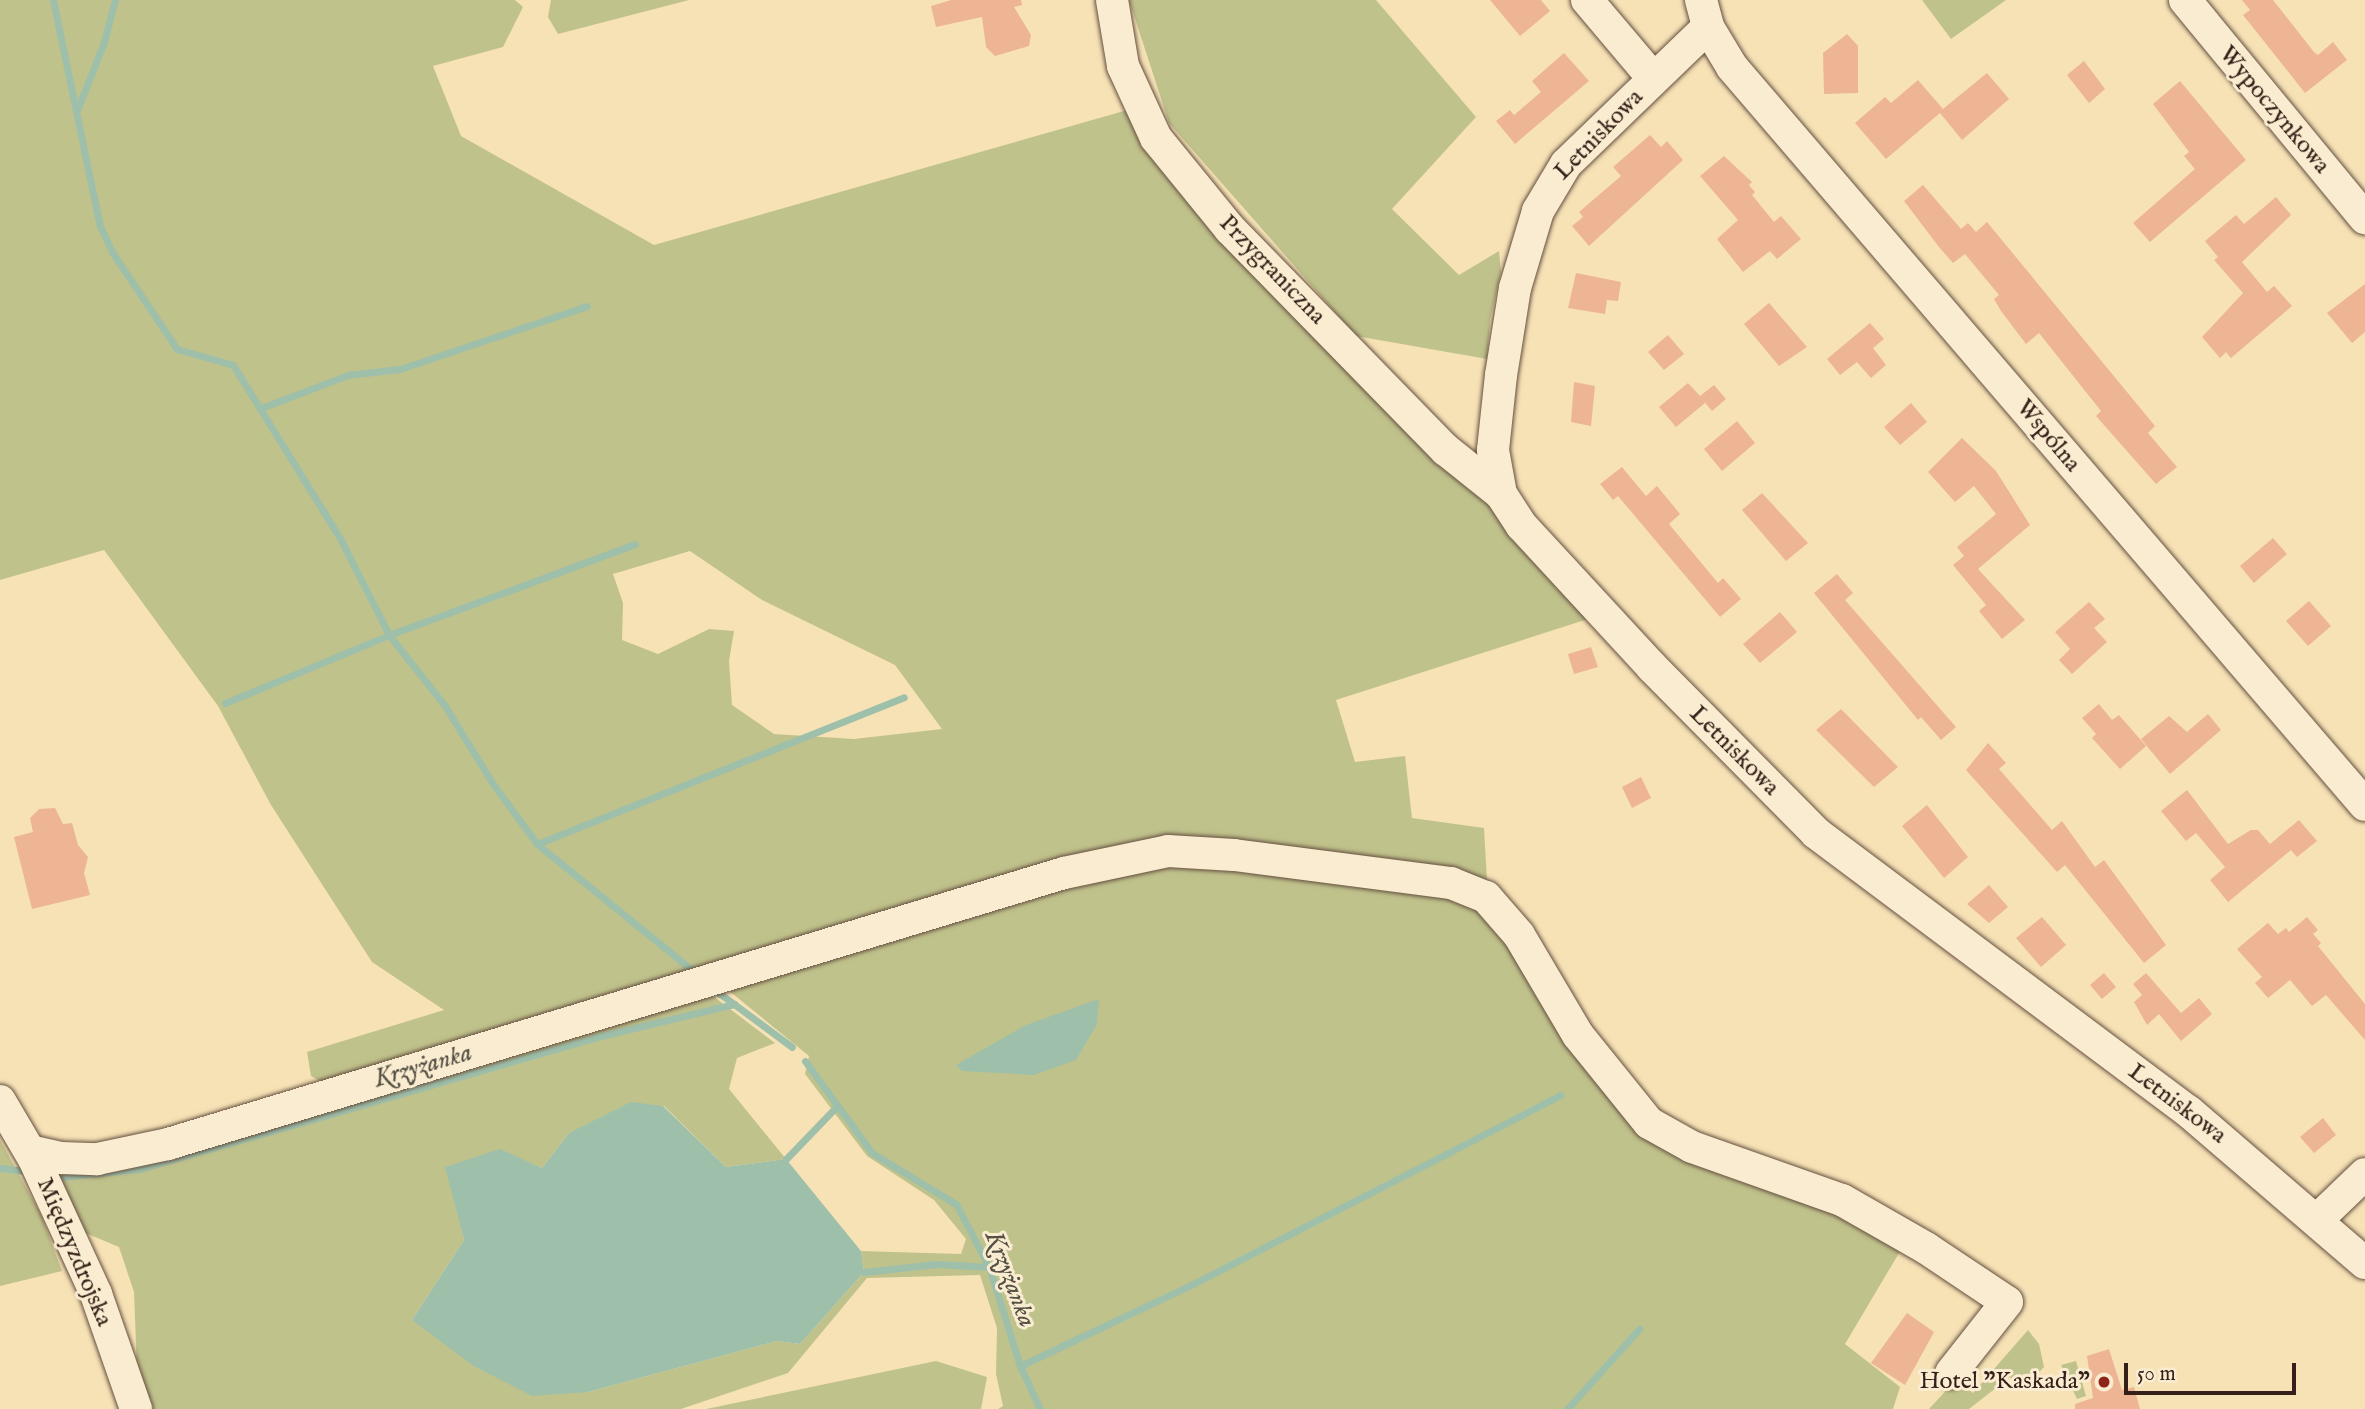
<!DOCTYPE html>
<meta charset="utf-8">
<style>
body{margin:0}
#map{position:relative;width:2365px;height:1409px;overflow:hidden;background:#f7e2b6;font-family:"IM FELL English",serif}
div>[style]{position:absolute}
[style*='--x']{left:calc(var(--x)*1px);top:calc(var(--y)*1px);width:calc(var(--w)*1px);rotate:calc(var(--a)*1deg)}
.green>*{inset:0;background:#c0c28c}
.water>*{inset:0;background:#9ebfa9}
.stream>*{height:7px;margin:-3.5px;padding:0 3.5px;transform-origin:3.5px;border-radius:3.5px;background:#9ebfa9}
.building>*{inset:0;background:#edb593}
.roads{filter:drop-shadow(0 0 2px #655040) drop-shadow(0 0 2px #655040)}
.minor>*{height:32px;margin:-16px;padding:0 16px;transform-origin:16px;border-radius:16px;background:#faecd0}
.dots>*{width:19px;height:19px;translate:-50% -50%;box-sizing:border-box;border:4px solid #faecd0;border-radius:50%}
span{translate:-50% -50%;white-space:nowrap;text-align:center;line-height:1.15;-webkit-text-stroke:6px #faecd0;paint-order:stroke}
.street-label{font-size:24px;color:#342018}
.poi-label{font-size:24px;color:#342018}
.right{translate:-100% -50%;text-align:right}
.water-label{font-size:26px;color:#545044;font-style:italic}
.scale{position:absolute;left:2124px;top:1363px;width:172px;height:32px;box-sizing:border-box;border:4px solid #342018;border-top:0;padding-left:9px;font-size:21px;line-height:24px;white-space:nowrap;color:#342018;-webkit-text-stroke:5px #faecd0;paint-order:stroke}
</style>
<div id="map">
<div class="green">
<i style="clip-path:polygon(evenodd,0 0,515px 0,523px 7px,503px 47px,433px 66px,461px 136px,654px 245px,1131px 109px,1591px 618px,1336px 700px,1355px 762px,1405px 756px,1412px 818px,1484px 828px,1487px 881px,1165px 843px,322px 1082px,311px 1076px,307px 1052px,444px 1010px,372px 962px,271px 805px,218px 706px,104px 550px,0 580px,0 0,690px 551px,762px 600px,895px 665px,942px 729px,854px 739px,774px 734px,732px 705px,729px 661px,734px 631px,709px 629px,658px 654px,622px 640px,623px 603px,613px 574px,690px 551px)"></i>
<i style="clip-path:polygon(551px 0,689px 0,558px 34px,548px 17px)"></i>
<i style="clip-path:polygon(1129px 0,1376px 0,1476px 117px,1392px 209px,1459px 275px,1499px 251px,1501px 272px,1490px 320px,1487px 359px,1356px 336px,1169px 123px)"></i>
<i style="clip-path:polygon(1922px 0,2006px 0,1951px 39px)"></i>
<i style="clip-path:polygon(1213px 862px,1480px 901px,1641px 1133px,1823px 1201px,1905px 1243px,1845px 1344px,1900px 1387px,1893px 1409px,998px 1409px,1003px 1406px,996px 1374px,997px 1328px,980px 1275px,867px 1278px,788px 1373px,681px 1409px,143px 1409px,138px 1398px,134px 1292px,119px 1247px,83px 1232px,54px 1179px,64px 1170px,705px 990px,775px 1043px,737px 1058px,729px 1089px,786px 1159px,726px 1167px,664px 1106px,569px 1133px,542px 1168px,500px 1150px,446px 1167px,464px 1240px,412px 1320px,588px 1392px,777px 1341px,800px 1344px,864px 1272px,861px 1251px,961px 1254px,966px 1239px,934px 1200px,867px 1156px,805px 1074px,809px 1056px,722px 985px,1124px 868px)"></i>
<i style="clip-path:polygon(0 1140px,41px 1215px,62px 1271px,0 1286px)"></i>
<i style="clip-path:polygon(2028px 1330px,2039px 1344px,2044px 1367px,2021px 1391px,2010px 1377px,1969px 1409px,1929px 1409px,1952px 1384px,1962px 1384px,1973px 1393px)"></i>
<i style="clip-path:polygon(936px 1361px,987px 1377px,981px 1409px,706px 1409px)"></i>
<i style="clip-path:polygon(2076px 1361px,2086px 1396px,2077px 1399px,2061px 1365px)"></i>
</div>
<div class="water">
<i style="clip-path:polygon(1099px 999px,1097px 1024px,1076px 1060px,1034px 1075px,962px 1071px,956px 1065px,1026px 1025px)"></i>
<i style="clip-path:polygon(631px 1102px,663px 1106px,726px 1167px,786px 1159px,861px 1251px,864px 1272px,800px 1344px,777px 1341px,588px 1392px,532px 1396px,472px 1365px,412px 1320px,464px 1240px,445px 1167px,500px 1149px,542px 1168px,569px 1133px)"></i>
</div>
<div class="stream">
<i style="--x:53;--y:0;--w:231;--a:78.3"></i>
<i style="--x:100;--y:226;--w:29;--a:65"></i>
<i style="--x:112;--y:252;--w:117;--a:56.2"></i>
<i style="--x:177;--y:349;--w:58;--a:15.9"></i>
<i style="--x:233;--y:365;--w:203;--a:58.3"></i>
<i style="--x:340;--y:538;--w:109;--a:63.2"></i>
<i style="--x:389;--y:635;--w:90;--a:51.7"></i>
<i style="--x:445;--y:706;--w:92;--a:58.4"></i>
<i style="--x:493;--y:784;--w:74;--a:53.7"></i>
<i style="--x:537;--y:844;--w:206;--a:39.1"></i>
<i style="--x:78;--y:108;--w:71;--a:-68.5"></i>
<i style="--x:104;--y:42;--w:43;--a:-75.3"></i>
<i style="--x:261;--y:408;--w:93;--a:-20.8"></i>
<i style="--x:348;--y:375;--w:52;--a:-6.6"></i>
<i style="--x:400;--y:369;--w:197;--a:-18.6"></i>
<i style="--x:225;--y:703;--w:178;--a:-22.5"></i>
<i style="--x:389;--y:635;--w:262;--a:-20.3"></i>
<i style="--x:537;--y:844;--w:395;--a:-21.8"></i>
<i style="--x:716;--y:991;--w:22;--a:36"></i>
<i style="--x:805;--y:1061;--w:114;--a:53.9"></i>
<i style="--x:872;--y:1153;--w:98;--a:31.3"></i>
<i style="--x:956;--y:1204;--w:71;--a:62.4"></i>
<i style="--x:989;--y:1267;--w:104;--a:72.6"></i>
<i style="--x:1020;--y:1366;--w:47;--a:65.1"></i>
<i style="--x:786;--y:1159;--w:72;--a:-46.1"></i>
<i style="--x:0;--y:1168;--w:25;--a:7"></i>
<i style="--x:52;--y:1178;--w:88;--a:-5.8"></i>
<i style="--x:140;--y:1169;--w:480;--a:-16.1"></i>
<i style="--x:601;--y:1036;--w:137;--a:-13.5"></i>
<i style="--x:734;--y:1004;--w:72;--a:36.6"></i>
<i style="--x:864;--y:1272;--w:73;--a:-6.3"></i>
<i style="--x:937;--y:1264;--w:52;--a:3.3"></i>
<i style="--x:1020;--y:1366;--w:191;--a:-25.4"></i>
<i style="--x:1193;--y:1284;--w:413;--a:-27.2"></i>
<i style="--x:1567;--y:1409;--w:108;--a:-48"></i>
</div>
<div class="building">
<i style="clip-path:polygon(951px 0,1021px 0,1022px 5px,1014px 7px,1031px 35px,1029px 46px,995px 56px,986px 47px,982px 17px,936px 27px,931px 6px)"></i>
<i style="clip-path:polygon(1490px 0,1541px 0,1550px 11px,1520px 36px)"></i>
<i style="clip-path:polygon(2242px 0,2273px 0,2314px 52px,2318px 55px,2333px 42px,2347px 60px,2305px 93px,2243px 15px,2250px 10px)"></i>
<i style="clip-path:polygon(1847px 34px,1858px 46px,1858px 93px,1824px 94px,1823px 53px)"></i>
<i style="clip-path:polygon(1564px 53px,1589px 81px,1515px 144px,1496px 121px,1510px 110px,1514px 115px,1541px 92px,1532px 81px)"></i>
<i style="clip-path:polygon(2084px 61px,2105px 89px,2089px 103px,2067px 75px)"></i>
<i style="clip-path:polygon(1987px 73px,2009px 99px,1962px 140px,1940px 113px,1886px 159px,1855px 123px,1885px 97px,1891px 103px,1918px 80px,1943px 109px)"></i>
<i style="clip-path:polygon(2180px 81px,2246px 160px,2150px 242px,2133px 223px,2195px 169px,2184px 156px,2189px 152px,2153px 104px)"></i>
<i style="clip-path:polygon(1650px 135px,1661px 147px,1667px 141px,1683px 160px,1589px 246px,1572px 226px,1583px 217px,1579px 212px,1621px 176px,1613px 167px)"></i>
<i style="clip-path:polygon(1724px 156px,1752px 182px,1749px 185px,1755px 192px,1752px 195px,1774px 222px,1781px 216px,1801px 239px,1777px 259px,1770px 251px,1743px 272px,1717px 239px,1738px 220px,1700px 176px)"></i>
<i style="clip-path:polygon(1923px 185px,1961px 229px,1968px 223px,1976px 232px,1987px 222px,2155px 426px,2148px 433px,2177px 467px,2156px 484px,2096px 416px,2101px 411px,2039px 333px,2026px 344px,2001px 311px,1994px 299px,1999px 295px,1965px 254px,1953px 263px,1939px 247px,1904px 201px)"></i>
<i style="clip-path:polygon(2276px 197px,2291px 215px,2242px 262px,2267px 292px,2274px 286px,2292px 306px,2231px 358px,2226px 352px,2220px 358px,2202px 337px,2243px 293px,2214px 260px,2218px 257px,2205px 241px,2236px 215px,2244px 224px)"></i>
<i style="clip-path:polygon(1576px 273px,1621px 282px,1618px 301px,1607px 300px,1605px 314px,1568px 308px)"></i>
<i style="clip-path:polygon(2365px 284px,2365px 332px,2352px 343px,2327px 313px)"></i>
<i style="clip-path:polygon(1769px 303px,1807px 347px,1779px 366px,1744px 324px)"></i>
<i style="clip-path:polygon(1870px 323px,1884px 339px,1873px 348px,1886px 365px,1871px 378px,1857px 362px,1840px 375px,1827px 359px)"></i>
<i style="clip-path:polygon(1668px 335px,1684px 354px,1664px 370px,1648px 352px)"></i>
<i style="clip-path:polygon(1574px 382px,1595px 386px,1591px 426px,1571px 422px)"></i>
<i style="clip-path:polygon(1688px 383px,1700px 396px,1714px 385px,1726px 399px,1712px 411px,1702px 399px,1705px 403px,1676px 427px,1659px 407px)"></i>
<i style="clip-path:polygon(1911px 403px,1927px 422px,1900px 445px,1884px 427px)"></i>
<i style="clip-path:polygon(1737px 421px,1755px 443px,1722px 471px,1704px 449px)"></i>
<i style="clip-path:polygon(1962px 438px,1996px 471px,2030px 525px,1978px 569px,2025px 620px,2002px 639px,1979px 611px,1986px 605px,1953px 565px,1964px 556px,1957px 547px,1996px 514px,1974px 486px,1955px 502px,1928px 472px)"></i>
<i style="clip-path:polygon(1622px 467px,1646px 496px,1657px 486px,1680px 514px,1669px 524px,1718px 583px,1723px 578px,1741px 599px,1720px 617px,1618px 496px,1613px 500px,1600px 484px)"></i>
<i style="clip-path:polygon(1762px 493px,1808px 543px,1786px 561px,1742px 510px)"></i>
<i style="clip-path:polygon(2273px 538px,2287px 554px,2254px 583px,2240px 566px)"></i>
<i style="clip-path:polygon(1837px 574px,1853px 593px,1845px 600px,1956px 727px,1941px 740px,1921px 717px,1918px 720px,1814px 593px)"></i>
<i style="clip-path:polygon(2309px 601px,2331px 626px,2308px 646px,2286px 621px)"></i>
<i style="clip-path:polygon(2089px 602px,2105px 619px,2094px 628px,2107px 642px,2072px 674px,2059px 660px,2070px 649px,2055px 632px)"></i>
<i style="clip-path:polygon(1780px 612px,1797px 632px,1760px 663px,1743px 644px)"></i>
<i style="clip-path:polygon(1591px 647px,1598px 667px,1574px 674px,1568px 654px)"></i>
<i style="clip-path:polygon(2099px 704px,2112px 720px,2119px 715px,2146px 746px,2120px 769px,2092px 738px,2096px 734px,2082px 718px)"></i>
<i style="clip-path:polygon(1841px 709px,1898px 767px,1874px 787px,1816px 730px)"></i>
<i style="clip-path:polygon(2208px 714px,2221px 730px,2170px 774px,2141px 739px,2169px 716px,2187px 732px)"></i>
<i style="clip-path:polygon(1988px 743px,2006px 763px,1999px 769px,2052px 830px,2062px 821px,2095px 867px,2104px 860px,2166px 945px,2144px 963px,2065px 865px,2057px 872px,1966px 770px)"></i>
<i style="clip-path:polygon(1641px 777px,1651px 798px,1632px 808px,1622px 787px)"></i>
<i style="clip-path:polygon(2187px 790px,2228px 844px,2251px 830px,2258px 830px,2270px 844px,2299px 820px,2317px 841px,2297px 857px,2291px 850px,2228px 902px,2210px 880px,2225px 867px,2196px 833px,2186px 841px,2161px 811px)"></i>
<i style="clip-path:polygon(1927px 805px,1968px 857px,1944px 878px,1902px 826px)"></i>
<i style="clip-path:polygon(55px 808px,63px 824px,72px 823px,78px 845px,88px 857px,84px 873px,90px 895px,32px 909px,14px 837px,33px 832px,30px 818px,39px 809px)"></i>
<i style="clip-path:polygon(1989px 885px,2008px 907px,1989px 923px,1967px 904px)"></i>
<i style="clip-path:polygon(2042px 917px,2066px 945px,2041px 967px,2016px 938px)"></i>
<i style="clip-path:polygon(2307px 917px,2318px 930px,2313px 934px,2321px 943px,2318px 946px,2365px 1004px,2365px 1040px,2326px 995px,2312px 1006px,2290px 980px,2268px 998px,2255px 983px,2262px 977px,2237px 949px,2268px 923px,2278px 934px,2286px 928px,2289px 932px)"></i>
<i style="clip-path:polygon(2104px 973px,2116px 987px,2102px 999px,2090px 985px)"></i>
<i style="clip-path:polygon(2146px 973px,2181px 1013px,2199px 998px,2212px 1014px,2181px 1041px,2159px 1014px,2147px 1025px,2134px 1002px,2142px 995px,2133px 984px)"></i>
<i style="clip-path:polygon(2323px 1118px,2336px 1135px,2314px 1153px,2300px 1137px)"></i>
<i style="clip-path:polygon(1907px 1313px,1934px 1332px,1905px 1385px,1871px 1363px)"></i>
<i style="clip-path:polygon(2109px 1349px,2122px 1390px,2134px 1387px,2140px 1409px,2075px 1409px,2075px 1404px,2093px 1398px,2087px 1356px)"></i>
</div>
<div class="roads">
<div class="minor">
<i style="--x:1112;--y:0;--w:67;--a:80.5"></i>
<i style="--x:1123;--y:66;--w:79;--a:65.4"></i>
<i style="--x:1156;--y:138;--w:117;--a:50.9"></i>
<i style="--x:1230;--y:229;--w:309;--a:45.7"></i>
<i style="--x:1446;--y:450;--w:70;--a:38.7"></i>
<i style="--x:1587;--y:0;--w:102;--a:49.8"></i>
<i style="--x:1701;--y:0;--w:28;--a:75"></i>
<i style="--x:1708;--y:27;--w:47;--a:59"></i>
<i style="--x:1732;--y:67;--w:972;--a:49.38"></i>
<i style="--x:2185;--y:0;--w:283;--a:50.5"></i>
<i style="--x:1708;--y:27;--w:197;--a:136"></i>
<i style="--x:1566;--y:164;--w:55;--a:120.8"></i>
<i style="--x:1538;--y:211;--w:80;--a:106.6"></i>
<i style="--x:1515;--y:288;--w:88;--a:99.1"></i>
<i style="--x:1501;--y:375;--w:75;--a:96.1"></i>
<i style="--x:1493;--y:450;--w:45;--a:79.7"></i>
<i style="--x:1501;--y:494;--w:38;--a:57"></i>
<i style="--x:1522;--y:526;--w:192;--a:47.3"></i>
<i style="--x:1652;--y:667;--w:233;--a:45.3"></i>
<i style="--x:1816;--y:833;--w:464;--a:36.8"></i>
<i style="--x:2188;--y:1111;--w:233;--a:40.7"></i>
<i style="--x:0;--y:1101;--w:67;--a:59.6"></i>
<i style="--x:34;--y:1159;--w:149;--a:65.3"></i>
<i style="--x:96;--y:1294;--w:122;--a:70.8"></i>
<i style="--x:30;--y:1151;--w:32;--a:13"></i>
<i style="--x:61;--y:1158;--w:36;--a:2"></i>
<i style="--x:97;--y:1159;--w:73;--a:-11.9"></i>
<i style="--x:168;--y:1144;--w:936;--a:-16.83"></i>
<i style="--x:1064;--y:873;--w:106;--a:-11.9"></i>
<i style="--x:1168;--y:851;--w:66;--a:3.5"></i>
<i style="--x:1234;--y:855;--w:219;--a:7.4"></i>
<i style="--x:1451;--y:883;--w:38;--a:22"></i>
<i style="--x:1486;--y:897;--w:50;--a:49"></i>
<i style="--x:1519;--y:935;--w:116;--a:59.5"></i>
<i style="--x:1578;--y:1035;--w:113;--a:51.1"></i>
<i style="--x:1649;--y:1123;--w:49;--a:29.2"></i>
<i style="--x:1692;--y:1147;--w:159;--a:19.5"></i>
<i style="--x:1842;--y:1200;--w:97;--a:29.7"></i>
<i style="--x:1926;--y:1248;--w:97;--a:33.7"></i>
<i style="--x:2007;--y:1302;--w:90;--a:128.3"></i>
<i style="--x:2317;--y:1220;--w:66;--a:-43.8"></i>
</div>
</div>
<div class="dots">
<i style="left:2104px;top:1382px;background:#8f2418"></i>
</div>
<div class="street-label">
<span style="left:2274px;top:110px;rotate:50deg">Wypoczynkowa</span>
<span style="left:1599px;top:135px;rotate:-46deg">Letniskowa</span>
<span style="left:1272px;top:270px;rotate:46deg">Przygraniczna</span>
<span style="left:2048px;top:436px;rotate:50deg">Wspólna</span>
<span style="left:1734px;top:751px;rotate:45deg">Letniskowa</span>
<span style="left:2177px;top:1104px;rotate:37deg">Letniskowa</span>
<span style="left:74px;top:1252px;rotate:67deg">Międzyzdrojska</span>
</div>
<div class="poi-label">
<span class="right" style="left:2090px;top:1382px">Hotel "Kaskada"</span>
</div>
<div class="water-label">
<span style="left:423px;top:1066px;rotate:-16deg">Krzyżanka</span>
<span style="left:1010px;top:1279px;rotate:69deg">Krzyżanka</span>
</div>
<div class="scale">50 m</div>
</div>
